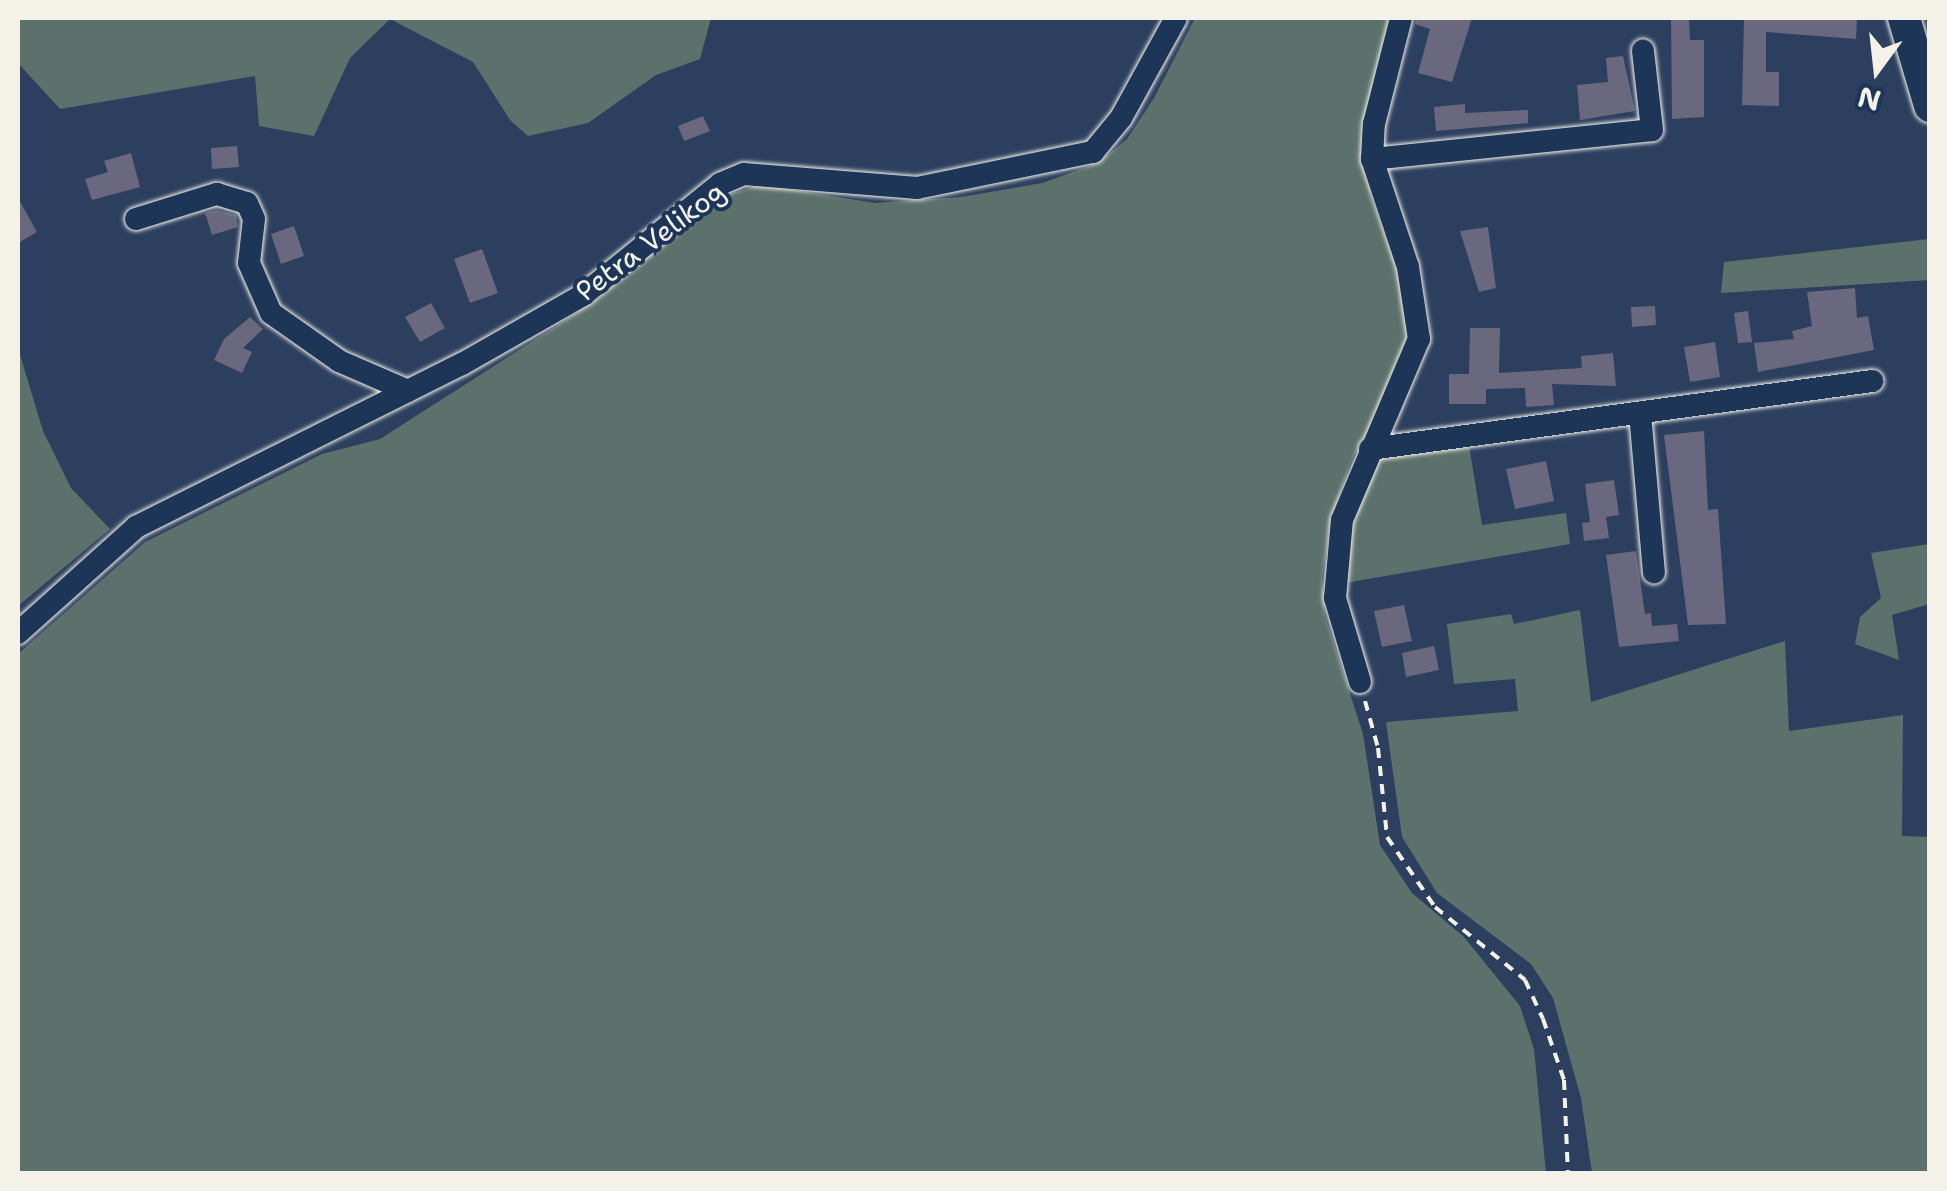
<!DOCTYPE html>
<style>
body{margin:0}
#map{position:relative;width:1947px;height:1191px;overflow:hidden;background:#2c3f5f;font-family:"Shantell Sans",sans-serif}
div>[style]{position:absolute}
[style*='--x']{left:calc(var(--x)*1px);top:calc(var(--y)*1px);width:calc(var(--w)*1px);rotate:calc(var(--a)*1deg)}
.green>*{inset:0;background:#5d716c}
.building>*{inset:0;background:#6a687e}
.path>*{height:4px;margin-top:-2px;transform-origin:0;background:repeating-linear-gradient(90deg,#f4f1e8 0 10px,transparent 0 18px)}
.roads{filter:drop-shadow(0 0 2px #f4f1e8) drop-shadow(0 0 2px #f4f1e8)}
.street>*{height:22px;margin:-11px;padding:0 11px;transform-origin:11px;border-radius:11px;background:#1d3557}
.secondary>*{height:32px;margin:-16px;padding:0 16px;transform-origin:16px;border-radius:16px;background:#1d3557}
span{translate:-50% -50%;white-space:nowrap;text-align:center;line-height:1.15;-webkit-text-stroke:8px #1d3557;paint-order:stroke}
.street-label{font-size:28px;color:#f4f1e8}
.frame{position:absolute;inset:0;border:20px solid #f4f1e8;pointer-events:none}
.north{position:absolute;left:1827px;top:20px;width:100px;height:100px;-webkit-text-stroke:8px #1d3557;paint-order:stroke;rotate:195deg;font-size:28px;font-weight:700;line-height:40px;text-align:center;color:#f4f1e8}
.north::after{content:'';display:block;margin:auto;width:35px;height:45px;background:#f4f1e8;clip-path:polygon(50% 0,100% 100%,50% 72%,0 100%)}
</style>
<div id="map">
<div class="green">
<i style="clip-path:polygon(18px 18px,711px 18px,700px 59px,656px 75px,588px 123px,528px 136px,510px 120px,473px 62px,390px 19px,350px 58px,314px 136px,259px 126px,255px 76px,60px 109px,18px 63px)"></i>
<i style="clip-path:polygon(1195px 18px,1389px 18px,1361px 134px,1371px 197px,1406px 295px,1408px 328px,1398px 377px,1351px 461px,1331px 519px,1322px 577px,1325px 616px,1363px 734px,1380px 845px,1412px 893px,1464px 937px,1520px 1006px,1534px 1049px,1546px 1173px,18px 1174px,18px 654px,145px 542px,322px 454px,380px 439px,594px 302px,719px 197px,761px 185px,875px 203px,961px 197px,1042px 183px,1098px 163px,1127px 139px,1154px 98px)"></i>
<i style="clip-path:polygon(1929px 239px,1929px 280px,1721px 293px,1724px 262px)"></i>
<i style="clip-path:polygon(18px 348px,43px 431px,71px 488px,110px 529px,18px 606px)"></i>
<i style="clip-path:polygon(1469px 445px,1482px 525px,1566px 513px,1570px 544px,1345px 583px,1347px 521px,1375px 463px,1385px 456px)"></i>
<i style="clip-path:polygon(1929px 544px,1929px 604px,1892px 615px,1899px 660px,1855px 644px,1860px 617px,1881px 598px,1871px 553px)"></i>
<i style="clip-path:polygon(1580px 610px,1591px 702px,1785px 641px,1789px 731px,1903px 715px,1902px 836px,1929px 837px,1929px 1173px,1592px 1173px,1581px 1098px,1553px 998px,1531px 964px,1437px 893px,1402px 837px,1386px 722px,1518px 711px,1515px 679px,1454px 684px,1447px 624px,1511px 614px,1514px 624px)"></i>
</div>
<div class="building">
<i style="clip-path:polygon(1416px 18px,1472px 18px,1452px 82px,1418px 73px,1430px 29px,1415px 24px)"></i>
<i style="clip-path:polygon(1671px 18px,1689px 18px,1690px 40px,1704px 40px,1704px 117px,1672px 119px)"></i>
<i style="clip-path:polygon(1744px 18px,1857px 18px,1856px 39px,1766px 32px,1766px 72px,1779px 72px,1779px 106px,1742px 105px)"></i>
<i style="clip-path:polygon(1623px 56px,1635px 111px,1580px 120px,1577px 85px,1608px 82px,1606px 58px)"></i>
<i style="clip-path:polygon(1465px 104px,1465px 113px,1528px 110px,1528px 123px,1436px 131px,1434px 107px)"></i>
<i style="clip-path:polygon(703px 116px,710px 131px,684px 141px,678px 126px)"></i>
<i style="clip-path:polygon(237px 146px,239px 167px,212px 169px,211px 148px)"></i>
<i style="clip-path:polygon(131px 153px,140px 187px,92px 200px,85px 179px,108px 172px,104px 161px)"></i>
<i style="clip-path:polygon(18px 198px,37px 232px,18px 243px)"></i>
<i style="clip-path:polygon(217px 210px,236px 215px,238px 227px,212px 235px,205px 213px)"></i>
<i style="clip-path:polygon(294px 226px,304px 256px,281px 264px,271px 234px)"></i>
<i style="clip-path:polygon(1488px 227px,1496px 288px,1479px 292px,1460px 231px)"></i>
<i style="clip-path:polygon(482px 249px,498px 293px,470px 303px,454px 259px)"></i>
<i style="clip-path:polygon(1855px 288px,1857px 318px,1868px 316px,1874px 350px,1758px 372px,1754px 343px,1794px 339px,1792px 331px,1812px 326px,1807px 292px)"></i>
<i style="clip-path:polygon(431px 303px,445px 328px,420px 342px,405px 317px)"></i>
<i style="clip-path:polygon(1655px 306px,1656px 325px,1632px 327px,1631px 307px)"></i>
<i style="clip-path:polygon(1748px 311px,1752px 342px,1738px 343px,1734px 313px)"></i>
<i style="clip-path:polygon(250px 317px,263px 329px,243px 348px,252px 352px,242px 373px,214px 360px,224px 339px)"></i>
<i style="clip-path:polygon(1470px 328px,1500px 328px,1499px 373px,1582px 368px,1581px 356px,1613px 353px,1616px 386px,1552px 384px,1554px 405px,1526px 407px,1525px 388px,1486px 389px,1486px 404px,1449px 404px,1449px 374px,1469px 374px)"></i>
<i style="clip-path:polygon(1715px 342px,1720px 377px,1690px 382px,1684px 347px)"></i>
<i style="clip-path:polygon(1704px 431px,1708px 510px,1718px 509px,1726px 624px,1688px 625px,1664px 435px)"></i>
<i style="clip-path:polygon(1546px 461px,1554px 501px,1515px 509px,1506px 469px)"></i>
<i style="clip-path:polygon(1614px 480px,1619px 515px,1606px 517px,1609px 538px,1584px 541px,1582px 523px,1590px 522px,1585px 484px)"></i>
<i style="clip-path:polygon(1636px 551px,1645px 614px,1651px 613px,1652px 626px,1677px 624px,1679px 641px,1619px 647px,1606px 555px)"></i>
<i style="clip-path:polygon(1404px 605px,1412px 641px,1382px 647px,1374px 611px)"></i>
<i style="clip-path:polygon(1434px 646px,1439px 670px,1406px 677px,1402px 653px)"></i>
</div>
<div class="path">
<i style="--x:1365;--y:701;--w:49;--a:74.5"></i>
<i style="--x:1378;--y:748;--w:89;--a:84.2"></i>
<i style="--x:1387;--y:837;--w:85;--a:55.6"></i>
<i style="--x:1435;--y:907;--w:116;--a:39"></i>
<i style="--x:1525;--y:980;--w:43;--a:65.2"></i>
<i style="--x:1543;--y:1019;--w:65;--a:71"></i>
<i style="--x:1564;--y:1080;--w:94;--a:87.6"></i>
</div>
<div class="roads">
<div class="street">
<i style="--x:1372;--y:159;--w:281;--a:-5.9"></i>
<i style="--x:1652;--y:130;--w:80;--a:-96.5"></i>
<i style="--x:136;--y:219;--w:85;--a:-17.2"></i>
<i style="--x:217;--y:194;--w:31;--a:17"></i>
<i style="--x:247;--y:203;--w:17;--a:66"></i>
<i style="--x:254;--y:219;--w:44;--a:96.5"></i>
<i style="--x:249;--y:263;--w:55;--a:66.3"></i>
<i style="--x:271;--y:313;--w:83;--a:35.2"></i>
<i style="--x:339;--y:361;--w:75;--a:23.5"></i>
<i style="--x:1640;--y:413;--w:160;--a:85"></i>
<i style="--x:1370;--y:449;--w:507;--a:-7.71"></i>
<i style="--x:18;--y:633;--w:159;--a:-41.9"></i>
<i style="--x:136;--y:527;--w:364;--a:-26.6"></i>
<i style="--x:462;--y:364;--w:139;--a:-29.7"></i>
<i style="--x:583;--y:295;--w:176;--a:-39"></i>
<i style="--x:720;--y:184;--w:26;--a:-23"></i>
<i style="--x:744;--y:174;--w:174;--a:4.6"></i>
<i style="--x:917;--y:188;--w:180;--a:-11.6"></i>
<i style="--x:1093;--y:152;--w:44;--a:-50.5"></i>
<i style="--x:1121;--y:118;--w:114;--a:-61.2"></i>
<i style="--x:1360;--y:682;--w:88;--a:-106.6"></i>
<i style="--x:1335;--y:598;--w:78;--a:-84.9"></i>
<i style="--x:1342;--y:520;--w:197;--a:-67"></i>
<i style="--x:1419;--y:339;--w:73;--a:-98.7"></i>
<i style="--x:1408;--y:267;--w:114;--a:-108.4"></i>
<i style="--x:1372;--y:159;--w:35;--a:-87"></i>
<i style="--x:1374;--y:124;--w:109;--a:-75.7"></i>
</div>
<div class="secondary">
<i style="--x:1904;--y:18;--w:92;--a:73.5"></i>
</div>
</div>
<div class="street-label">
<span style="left:650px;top:241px;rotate:-37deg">Petra Velikog</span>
</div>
<div class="frame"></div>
<div class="north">N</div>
</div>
